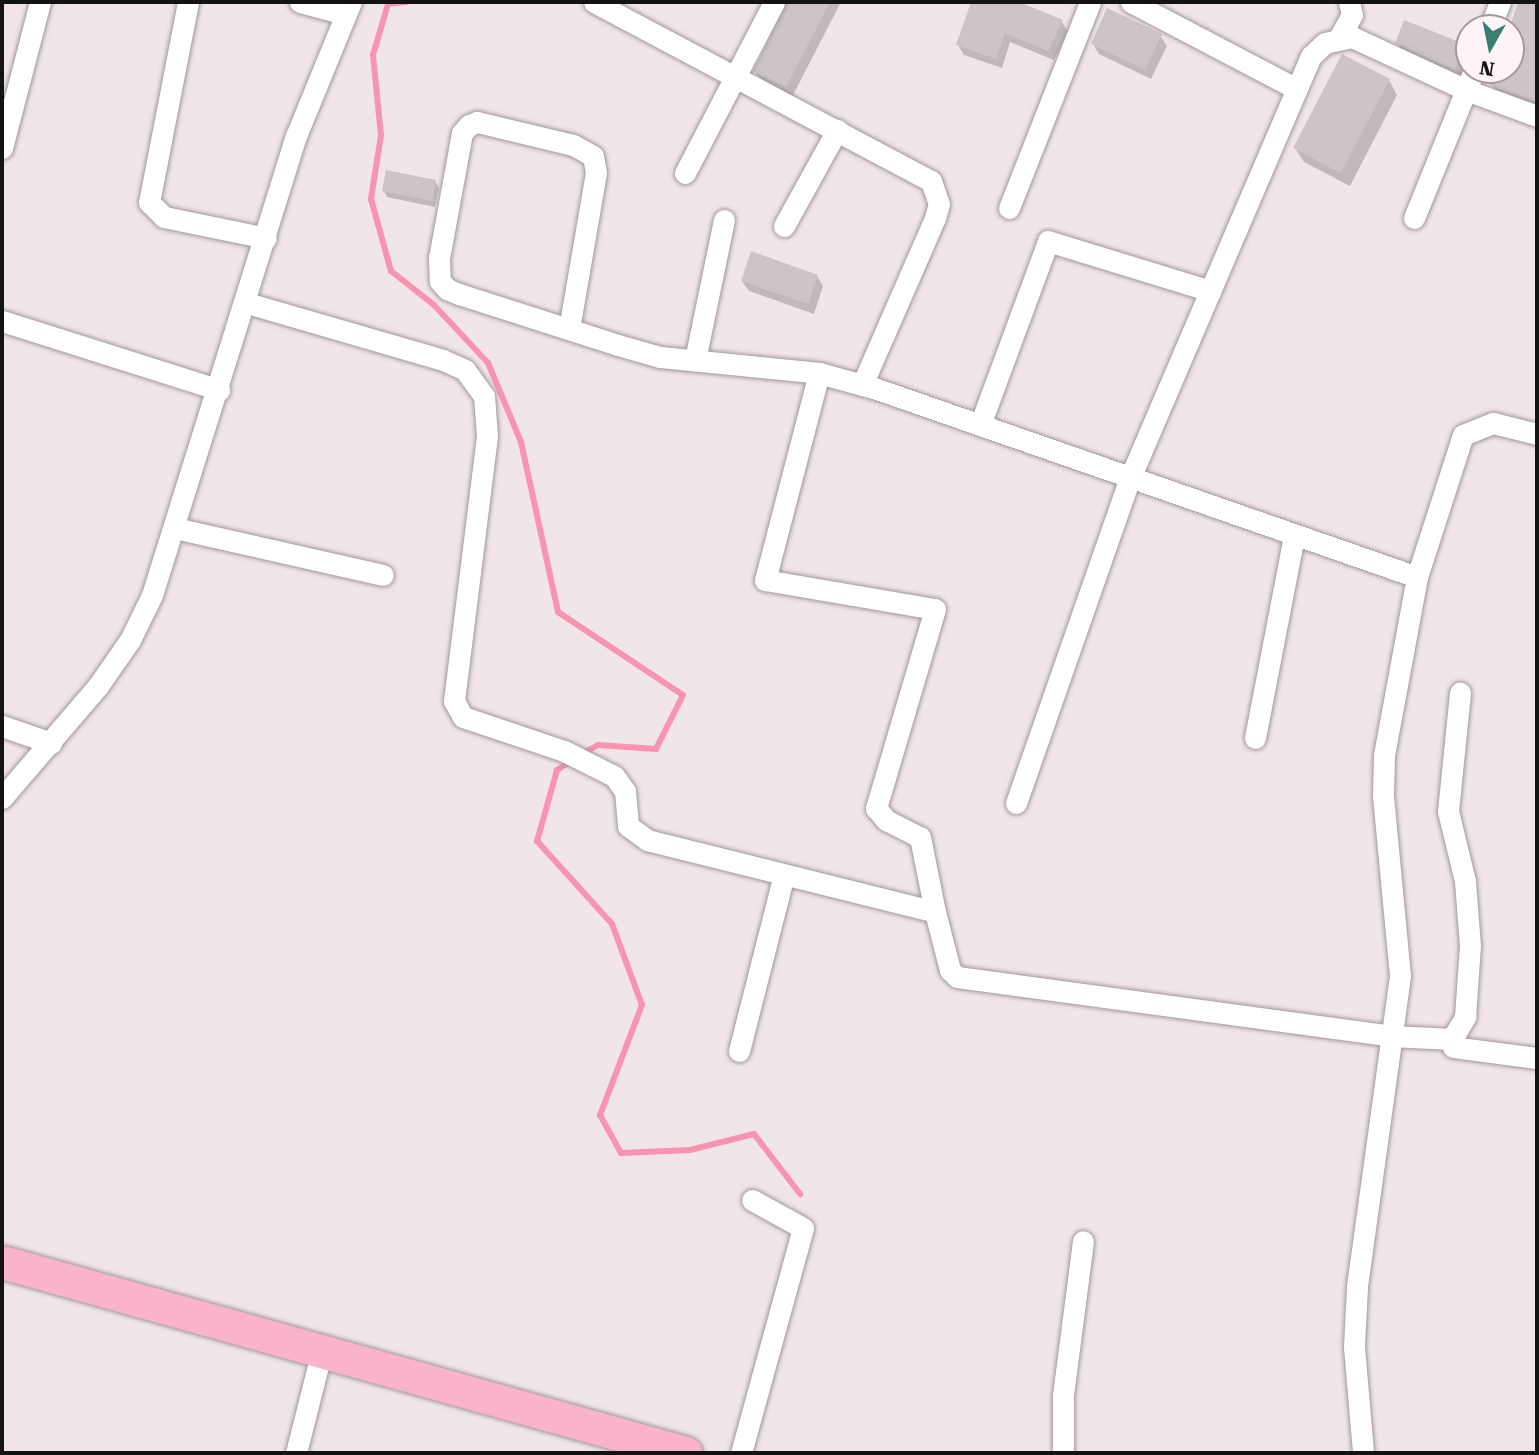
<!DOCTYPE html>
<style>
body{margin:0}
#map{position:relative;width:1539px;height:1455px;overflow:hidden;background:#f0e6e9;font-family:"Roboto Serif",serif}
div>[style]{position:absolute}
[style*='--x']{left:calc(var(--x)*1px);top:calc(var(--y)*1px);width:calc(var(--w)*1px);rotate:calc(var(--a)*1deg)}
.shadow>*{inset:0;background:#0003}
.stream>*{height:6px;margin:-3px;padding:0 3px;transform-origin:3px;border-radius:3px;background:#f894b1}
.building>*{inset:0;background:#cdc4c6}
.roads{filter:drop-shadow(0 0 2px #a1979a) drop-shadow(0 0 2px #a1979a)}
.street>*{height:21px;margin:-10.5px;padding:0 10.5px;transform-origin:10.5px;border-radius:10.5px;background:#fff}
.primary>*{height:33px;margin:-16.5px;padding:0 16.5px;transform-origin:16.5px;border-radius:16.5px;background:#fab4ca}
span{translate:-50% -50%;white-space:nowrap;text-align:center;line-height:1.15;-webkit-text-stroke:6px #fef3f6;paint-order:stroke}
.frame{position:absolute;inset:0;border:4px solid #151213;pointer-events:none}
.north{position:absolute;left:1455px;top:14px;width:70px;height:70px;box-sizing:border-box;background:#fef3f6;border:2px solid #a1999b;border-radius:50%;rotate:189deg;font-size:19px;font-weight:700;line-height:28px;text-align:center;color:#151213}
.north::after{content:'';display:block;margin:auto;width:24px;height:32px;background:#397e73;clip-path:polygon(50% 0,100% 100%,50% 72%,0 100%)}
</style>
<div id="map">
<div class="shadow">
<i style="clip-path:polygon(787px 2px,841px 2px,792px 97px,761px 81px,755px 71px)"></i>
<i style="clip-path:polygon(973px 2px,1024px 2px,1023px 5px,1062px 22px,1068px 32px,1054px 60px,1010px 42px,1002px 68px,964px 55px,958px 45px)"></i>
<i style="clip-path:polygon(1520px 2px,1537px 2px,1537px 112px,1501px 99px,1492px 85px,1497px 70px,1511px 70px,1511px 29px)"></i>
<i style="clip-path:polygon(1160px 35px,1167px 46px,1151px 79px,1099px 54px,1093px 44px)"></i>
<i style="clip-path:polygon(1397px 42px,1464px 45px,1469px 58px,1460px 80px,1403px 53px)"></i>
<i style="clip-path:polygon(1389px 80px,1397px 95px,1350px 186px,1304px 162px,1295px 148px)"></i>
<i style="clip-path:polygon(435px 181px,439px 188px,435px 207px,387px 197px,384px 191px)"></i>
<i style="clip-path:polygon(817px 276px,823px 286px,814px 314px,749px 291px,742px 281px)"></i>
</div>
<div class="stream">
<i style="--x:406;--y:2;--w:18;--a:174"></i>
<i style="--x:388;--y:4;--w:53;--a:106.4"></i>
<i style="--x:373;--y:55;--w:80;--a:84.3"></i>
<i style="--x:381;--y:135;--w:65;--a:98.9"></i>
<i style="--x:371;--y:199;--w:75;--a:74.5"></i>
<i style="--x:391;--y:271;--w:55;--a:38.3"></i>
<i style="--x:434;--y:305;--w:79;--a:47"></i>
<i style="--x:488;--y:363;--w:86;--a:67.3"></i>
<i style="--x:521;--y:442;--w:174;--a:77.7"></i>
<i style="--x:558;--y:612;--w:150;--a:33.6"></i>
<i style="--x:683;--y:695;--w:60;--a:116.6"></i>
<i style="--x:656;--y:749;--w:58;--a:-176.1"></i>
<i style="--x:598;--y:745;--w:21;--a:151"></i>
<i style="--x:571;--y:761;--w:17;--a:147"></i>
<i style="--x:557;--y:770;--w:74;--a:105.7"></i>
<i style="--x:537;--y:841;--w:112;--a:47.9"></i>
<i style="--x:612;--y:924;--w:86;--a:69.7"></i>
<i style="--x:642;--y:1005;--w:118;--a:110.9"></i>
<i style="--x:600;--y:1115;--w:43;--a:61.1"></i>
<i style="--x:621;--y:1153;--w:69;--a:-2.5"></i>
<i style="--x:690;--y:1150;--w:66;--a:-14"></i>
<i style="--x:754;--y:1134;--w:76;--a:52.5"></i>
</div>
<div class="building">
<i style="clip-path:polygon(787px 2px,830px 2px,786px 87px,753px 71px)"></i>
<i style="clip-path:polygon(971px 2px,1019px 2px,1063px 20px,1048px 51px,1005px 33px,996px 59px,956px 45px)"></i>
<i style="clip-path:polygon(1518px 2px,1537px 2px,1537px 102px,1490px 85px,1495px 70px,1511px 70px,1511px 23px)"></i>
<i style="clip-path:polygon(1107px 8px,1162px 34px,1145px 70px,1091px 44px)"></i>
<i style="clip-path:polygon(1404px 20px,1465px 44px,1455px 70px,1395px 43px)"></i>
<i style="clip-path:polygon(1342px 54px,1390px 79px,1341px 173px,1293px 148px)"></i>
<i style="clip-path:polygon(386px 170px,436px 180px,432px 201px,382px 191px)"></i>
<i style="clip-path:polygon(751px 251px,818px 275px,808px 304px,741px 281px)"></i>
</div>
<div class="roads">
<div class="street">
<i style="--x:188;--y:2;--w:204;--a:101"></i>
<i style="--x:149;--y:202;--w:21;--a:45"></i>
<i style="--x:164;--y:217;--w:104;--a:11.6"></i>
<i style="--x:300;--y:2;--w:47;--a:14.9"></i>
<i style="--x:594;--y:2;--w:382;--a:28"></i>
<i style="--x:931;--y:181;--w:24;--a:71"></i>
<i style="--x:939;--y:204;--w:15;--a:106"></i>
<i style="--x:935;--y:218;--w:182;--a:113.6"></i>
<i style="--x:1131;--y:2;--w:187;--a:27.7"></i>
<i style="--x:1490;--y:28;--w:28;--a:-69"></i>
<i style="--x:1339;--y:38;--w:26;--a:-61"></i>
<i style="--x:1352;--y:15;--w:13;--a:-103"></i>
<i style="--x:2;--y:148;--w:151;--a:-75.4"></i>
<i style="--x:685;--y:173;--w:193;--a:-62.5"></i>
<i style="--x:1009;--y:208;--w:221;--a:-68.5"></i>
<i style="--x:1414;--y:218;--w:160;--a:-67.9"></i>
<i style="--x:784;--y:226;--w:110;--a:-61.1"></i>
<i style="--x:247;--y:303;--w:204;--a:16.2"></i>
<i style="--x:443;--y:360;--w:24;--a:24"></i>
<i style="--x:465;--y:370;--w:32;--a:54"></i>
<i style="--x:484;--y:396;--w:40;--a:85.7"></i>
<i style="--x:487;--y:436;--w:267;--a:97.1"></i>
<i style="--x:454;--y:701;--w:18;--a:61"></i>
<i style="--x:463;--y:717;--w:107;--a:18.6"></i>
<i style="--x:564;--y:751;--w:56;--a:26.6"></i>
<i style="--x:614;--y:776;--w:19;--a:54"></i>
<i style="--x:625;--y:791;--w:35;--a:85"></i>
<i style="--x:628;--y:826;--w:24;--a:36"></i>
<i style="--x:647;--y:840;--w:297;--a:14"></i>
<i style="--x:2;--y:321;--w:228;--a:17.6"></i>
<i style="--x:569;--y:329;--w:158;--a:-80.2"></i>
<i style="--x:596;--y:173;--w:17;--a:-100"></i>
<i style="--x:593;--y:156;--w:23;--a:-151"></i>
<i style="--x:573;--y:145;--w:99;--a:-166.5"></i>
<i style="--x:477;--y:122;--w:9;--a:159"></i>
<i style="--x:469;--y:125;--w:11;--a:131"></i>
<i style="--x:462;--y:133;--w:127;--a:100.4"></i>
<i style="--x:439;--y:258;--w:23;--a:88"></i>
<i style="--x:440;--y:281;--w:11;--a:49"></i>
<i style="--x:447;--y:289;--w:13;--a:23"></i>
<i style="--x:459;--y:294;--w:167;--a:17.8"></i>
<i style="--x:618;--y:345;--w:44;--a:15.9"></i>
<i style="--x:660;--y:357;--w:160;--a:5.7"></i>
<i style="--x:819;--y:373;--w:57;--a:15.3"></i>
<i style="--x:874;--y:388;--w:575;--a:19.19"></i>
<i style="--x:1417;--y:577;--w:181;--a:100.5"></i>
<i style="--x:1384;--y:755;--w:41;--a:91.4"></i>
<i style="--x:1383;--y:796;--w:181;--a:84.6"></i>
<i style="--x:1400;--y:976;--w:314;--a:97.9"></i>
<i style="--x:1357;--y:1287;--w:60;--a:92.9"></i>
<i style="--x:1354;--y:1347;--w:106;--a:85.1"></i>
<i style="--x:695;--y:360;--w:143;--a:-78.3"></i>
<i style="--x:819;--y:373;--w:214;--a:104.6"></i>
<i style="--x:765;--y:580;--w:172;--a:9.7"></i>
<i style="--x:935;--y:609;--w:208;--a:106.5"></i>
<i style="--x:876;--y:808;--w:16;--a:50"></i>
<i style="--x:886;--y:820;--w:38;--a:27"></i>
<i style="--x:920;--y:837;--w:76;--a:78.7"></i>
<i style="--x:935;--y:912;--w:60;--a:75.5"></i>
<i style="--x:950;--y:970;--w:10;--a:45"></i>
<i style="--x:957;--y:977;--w:439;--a:7.7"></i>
<i style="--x:1392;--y:1036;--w:60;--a:2.9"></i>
<i style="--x:1452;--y:1039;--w:26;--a:-59"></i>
<i style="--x:1465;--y:1017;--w:71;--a:-86"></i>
<i style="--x:1470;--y:946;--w:65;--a:-94.4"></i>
<i style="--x:1465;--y:881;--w:72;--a:-103.7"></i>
<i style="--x:1448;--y:811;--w:119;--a:-84.2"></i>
<i style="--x:980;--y:425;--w:196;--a:-69.7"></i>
<i style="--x:1048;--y:241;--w:170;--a:17.1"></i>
<i style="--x:175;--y:528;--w:213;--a:12.7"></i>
<i style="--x:1417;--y:577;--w:149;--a:-72.1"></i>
<i style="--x:1463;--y:435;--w:32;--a:-22"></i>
<i style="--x:1493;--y:423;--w:45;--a:14"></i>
<i style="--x:2;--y:726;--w:52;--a:19.1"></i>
<i style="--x:1255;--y:738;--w:207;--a:-79.1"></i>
<i style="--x:2;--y:798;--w:148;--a:-49.4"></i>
<i style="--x:98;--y:686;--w:56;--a:-55.2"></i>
<i style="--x:130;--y:640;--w:50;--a:-63.9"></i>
<i style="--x:152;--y:595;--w:481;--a:-72.6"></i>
<i style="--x:296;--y:136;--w:145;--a:-67.7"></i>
<i style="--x:1016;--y:803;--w:344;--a:-70.7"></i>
<i style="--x:1130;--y:478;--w:459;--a:-66.8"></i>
<i style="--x:1311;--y:56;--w:19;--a:-43"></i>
<i style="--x:1325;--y:43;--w:28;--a:-13"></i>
<i style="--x:1352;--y:37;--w:126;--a:24.9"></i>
<i style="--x:1466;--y:90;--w:76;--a:20.1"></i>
<i style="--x:1453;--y:1047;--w:85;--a:7.5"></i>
<i style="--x:739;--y:1051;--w:182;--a:-75.7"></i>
<i style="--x:296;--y:1453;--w:106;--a:-75.8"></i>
<i style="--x:741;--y:1453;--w:233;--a:-74.6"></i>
<i style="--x:803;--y:1228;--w:58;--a:-151.2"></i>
<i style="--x:1063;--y:1453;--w:58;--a:-90"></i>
<i style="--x:1063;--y:1395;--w:155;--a:-82.6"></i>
</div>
<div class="primary">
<i style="--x:2;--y:1262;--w:710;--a:15.6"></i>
</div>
</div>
<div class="frame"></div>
<div class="north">N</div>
</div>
